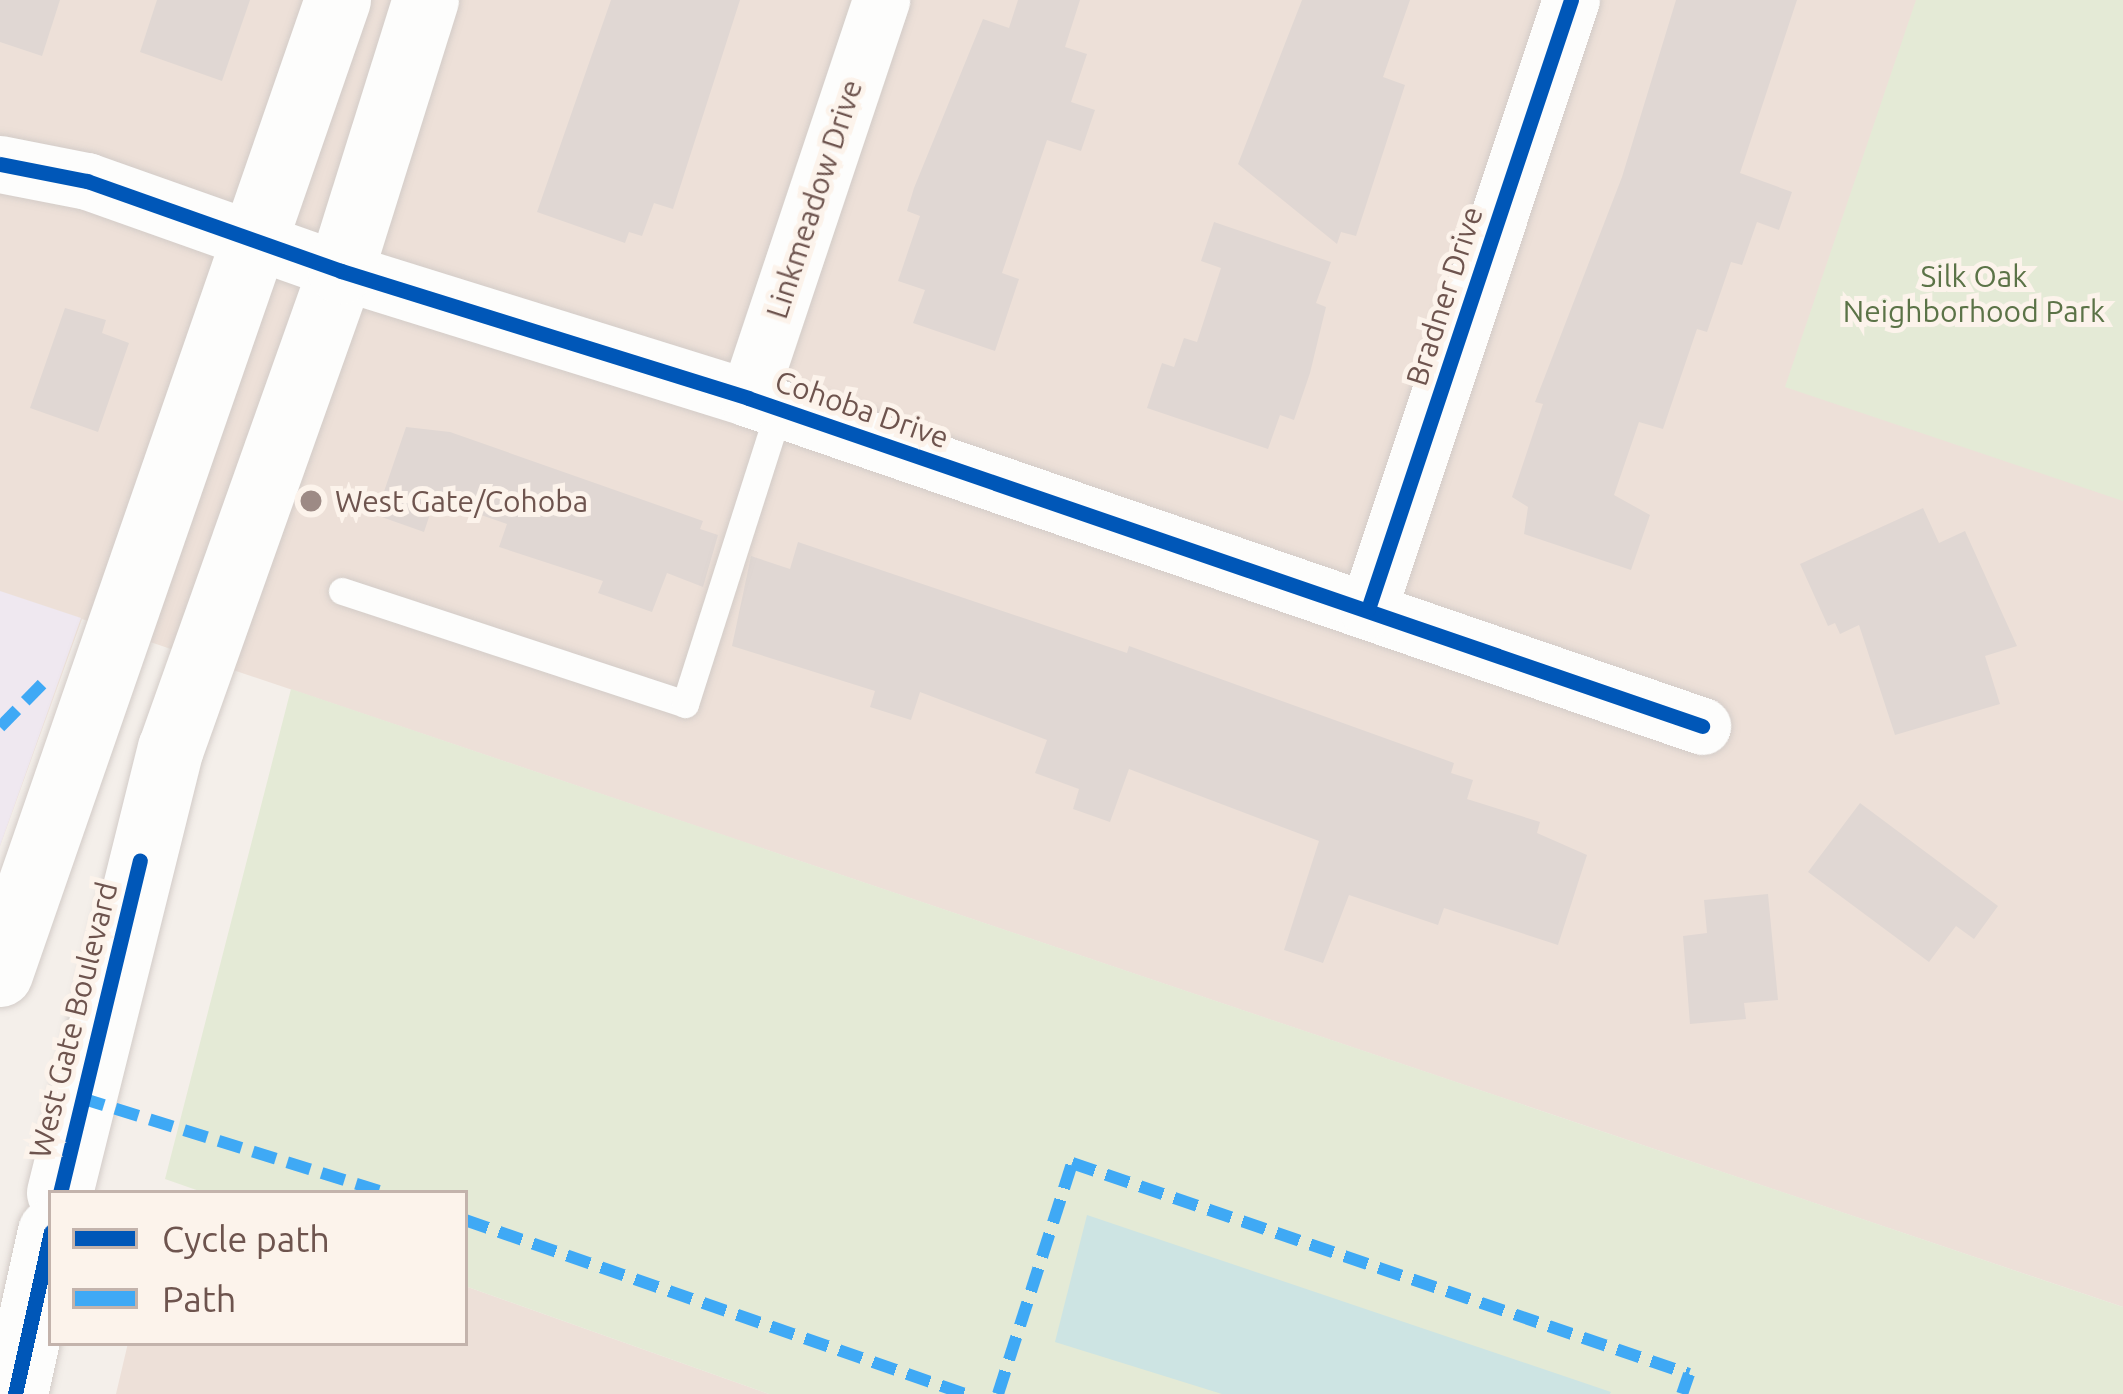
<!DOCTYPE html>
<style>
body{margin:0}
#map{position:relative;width:2123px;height:1394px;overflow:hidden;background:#f4efea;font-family:Ubuntu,sans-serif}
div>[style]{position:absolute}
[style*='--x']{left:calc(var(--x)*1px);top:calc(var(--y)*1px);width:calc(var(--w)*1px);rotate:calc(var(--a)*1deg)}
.residential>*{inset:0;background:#ede0d8}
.education>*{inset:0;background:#efe8f0}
.green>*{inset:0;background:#e4ead6}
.water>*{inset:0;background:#cde4e3}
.building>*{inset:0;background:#e0d7d3}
.roads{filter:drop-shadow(0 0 3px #d3ccc8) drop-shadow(0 0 3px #d3ccc8)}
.lane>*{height:27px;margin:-13.5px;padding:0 13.5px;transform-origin:13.5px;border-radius:13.5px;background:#fdfdfc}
.street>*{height:57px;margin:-28.5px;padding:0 28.5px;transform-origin:28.5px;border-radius:28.5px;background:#fdfdfc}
.secondary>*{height:66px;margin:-33px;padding:0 33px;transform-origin:33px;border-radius:33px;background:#fdfdfc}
.quiet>*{height:12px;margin-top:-6px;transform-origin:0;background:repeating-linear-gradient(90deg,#3fa9f5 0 24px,transparent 0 36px)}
.cycleway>*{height:15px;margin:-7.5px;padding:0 7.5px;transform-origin:7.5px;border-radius:7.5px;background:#0057b8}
.dots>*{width:33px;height:33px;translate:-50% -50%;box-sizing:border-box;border:6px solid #fcf3eb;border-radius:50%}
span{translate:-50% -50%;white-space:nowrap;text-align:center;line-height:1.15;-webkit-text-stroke:10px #fcf3eb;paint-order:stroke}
.street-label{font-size:30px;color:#6e544e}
.park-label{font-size:30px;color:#5b7347}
.poi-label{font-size:30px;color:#6e544e}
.left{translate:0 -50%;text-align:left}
.legend{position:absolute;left:48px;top:1190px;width:420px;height:156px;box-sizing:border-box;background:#fcf3eb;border:3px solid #c3b3ac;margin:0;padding:15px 21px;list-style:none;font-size:36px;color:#6e544e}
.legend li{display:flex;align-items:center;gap:24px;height:60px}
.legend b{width:60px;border:3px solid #c3b3ac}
</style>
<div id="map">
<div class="residential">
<i style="clip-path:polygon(0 0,2123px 0,2123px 1307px,82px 619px,0 846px)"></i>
<i style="clip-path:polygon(465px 1286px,769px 1394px,116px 1394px,128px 1343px,465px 1343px)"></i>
</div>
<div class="education">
<i style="clip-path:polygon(0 591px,81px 618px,0 846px)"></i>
</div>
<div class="green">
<i style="clip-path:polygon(1916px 0,2123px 0,2123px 501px,1785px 387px)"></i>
<i style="clip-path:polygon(291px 689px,2123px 1307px,2123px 1394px,769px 1394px,465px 1286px,465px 1193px,205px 1193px,165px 1179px)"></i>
</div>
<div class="water">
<i style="clip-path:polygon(1087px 1215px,1611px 1392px,1610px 1394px,1222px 1394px,1055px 1342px)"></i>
</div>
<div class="building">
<i style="clip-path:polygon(0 0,60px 0,42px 56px,0 42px)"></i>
<i style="clip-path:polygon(157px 0,250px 0,222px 81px,140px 52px)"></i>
<i style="clip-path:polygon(611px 0,740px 0,673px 209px,654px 203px,642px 236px,629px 232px,625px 243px,537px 212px)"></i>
<i style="clip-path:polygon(1018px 0,1080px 0,1065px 47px,1087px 54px,1071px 102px,1095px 110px,1081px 151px,1047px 140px,1002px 273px,1019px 279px,995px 351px,913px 323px,925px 290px,898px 281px,920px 216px,907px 211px,914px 188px,983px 19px,1009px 28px)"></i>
<i style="clip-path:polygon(1302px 0,1410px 0,1383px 77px,1405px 85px,1356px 236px,1341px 232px,1337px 244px,1238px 164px)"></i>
<i style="clip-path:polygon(1676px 0,1797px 0,1740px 173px,1792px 192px,1779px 230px,1757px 222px,1742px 265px,1731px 262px,1707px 332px,1697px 329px,1663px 429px,1639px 422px,1614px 495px,1650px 515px,1631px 570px,1524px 534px,1528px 507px,1512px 497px,1543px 404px,1535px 402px,1622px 177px)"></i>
<i style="clip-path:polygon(1214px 222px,1331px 262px,1316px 303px,1326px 307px,1310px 373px,1294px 420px,1280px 415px,1268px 449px,1147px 408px,1162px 363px,1174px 367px,1184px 338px,1197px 342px,1221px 268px,1201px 261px)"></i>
<i style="clip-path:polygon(65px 308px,106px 320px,102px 333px,129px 343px,98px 432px,30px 408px)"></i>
<i style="clip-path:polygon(406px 427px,450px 432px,703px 521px,700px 529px,718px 535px,703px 587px,667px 573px,652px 612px,598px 593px,603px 581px,499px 547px,507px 524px,435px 499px,424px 532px,376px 515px)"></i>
<i style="clip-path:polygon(1923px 508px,1939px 543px,1965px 531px,2017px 646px,1985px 656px,2000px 704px,1895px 735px,1859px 625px,1840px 634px,1835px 623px,1828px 626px,1800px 564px)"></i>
<i style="clip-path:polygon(798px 542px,1127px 653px,1129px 646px,1454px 763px,1451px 773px,1473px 780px,1467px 799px,1540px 822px,1537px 833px,1587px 855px,1558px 945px,1444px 908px,1438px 925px,1349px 895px,1323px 963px,1284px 950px,1319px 841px,1129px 769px,1110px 822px,1073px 809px,1079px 789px,1035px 773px,1047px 740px,920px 692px,911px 720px,870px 707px,875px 691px,732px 646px,751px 556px,790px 569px)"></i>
<i style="clip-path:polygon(1860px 803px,1998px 906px,1974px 939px,1956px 926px,1929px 962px,1808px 872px)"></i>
<i style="clip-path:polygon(1768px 894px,1778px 1000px,1744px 1003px,1746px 1019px,1690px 1024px,1683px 936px,1707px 933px,1704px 900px)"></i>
</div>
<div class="roads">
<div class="lane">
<i style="--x:342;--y:591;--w:361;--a:18.2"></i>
<i style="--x:685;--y:704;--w:310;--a:-72.3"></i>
</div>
<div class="street">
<i style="--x:0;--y:164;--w:89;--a:11.1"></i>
<i style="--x:87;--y:181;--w:269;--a:19.5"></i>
<i style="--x:341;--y:271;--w:426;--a:17.3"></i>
<i style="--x:748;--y:398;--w:1009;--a:18.97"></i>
<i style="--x:748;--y:398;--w:420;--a:-71.5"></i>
<i style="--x:1368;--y:609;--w:642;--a:-71.57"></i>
</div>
<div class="secondary">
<i style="--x:0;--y:974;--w:1031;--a:-70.86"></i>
<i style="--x:60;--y:1193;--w:458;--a:-76"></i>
<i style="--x:171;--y:749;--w:507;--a:-70.42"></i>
<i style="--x:341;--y:271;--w:284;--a:-72.6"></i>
<i style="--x:15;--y:1394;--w:166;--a:-77.5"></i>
</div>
</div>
<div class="quiet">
<i style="--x:0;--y:727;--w:69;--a:-45.6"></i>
<i style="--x:81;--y:1098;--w:319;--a:17.3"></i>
<i style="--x:465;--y:1220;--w:529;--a:19.19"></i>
<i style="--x:998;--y:1394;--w:243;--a:-72.2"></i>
<i style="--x:1072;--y:1163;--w:652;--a:18.88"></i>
<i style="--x:1689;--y:1374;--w:21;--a:109"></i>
</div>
<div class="cycleway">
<i style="--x:0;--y:164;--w:89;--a:11.1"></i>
<i style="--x:87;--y:181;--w:269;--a:19.5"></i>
<i style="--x:341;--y:271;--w:426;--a:17.3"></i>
<i style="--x:748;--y:398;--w:1009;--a:18.97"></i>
<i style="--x:1368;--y:609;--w:642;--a:-71.57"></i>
<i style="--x:60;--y:1193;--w:342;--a:-76.5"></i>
<i style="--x:15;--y:1394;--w:166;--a:-77.5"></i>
</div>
<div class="dots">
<i style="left:311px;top:501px;background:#9d8a85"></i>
</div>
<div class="street-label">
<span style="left:814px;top:199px;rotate:-72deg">Linkmeadow Drive</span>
<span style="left:1444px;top:296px;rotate:-72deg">Bradner Drive</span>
<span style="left:862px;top:409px;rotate:19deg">Cohoba Drive</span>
<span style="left:73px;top:1020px;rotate:-76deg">West Gate Boulevard</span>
</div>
<div class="park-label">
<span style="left:1974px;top:293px">Silk Oak<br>Neighborhood Park</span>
</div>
<div class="poi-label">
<span class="left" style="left:335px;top:501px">West Gate/Cohoba</span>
</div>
<ul class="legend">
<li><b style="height:15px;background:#0057b8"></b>Cycle path</li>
<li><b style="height:15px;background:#3fa9f5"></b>Path</li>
</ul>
</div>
